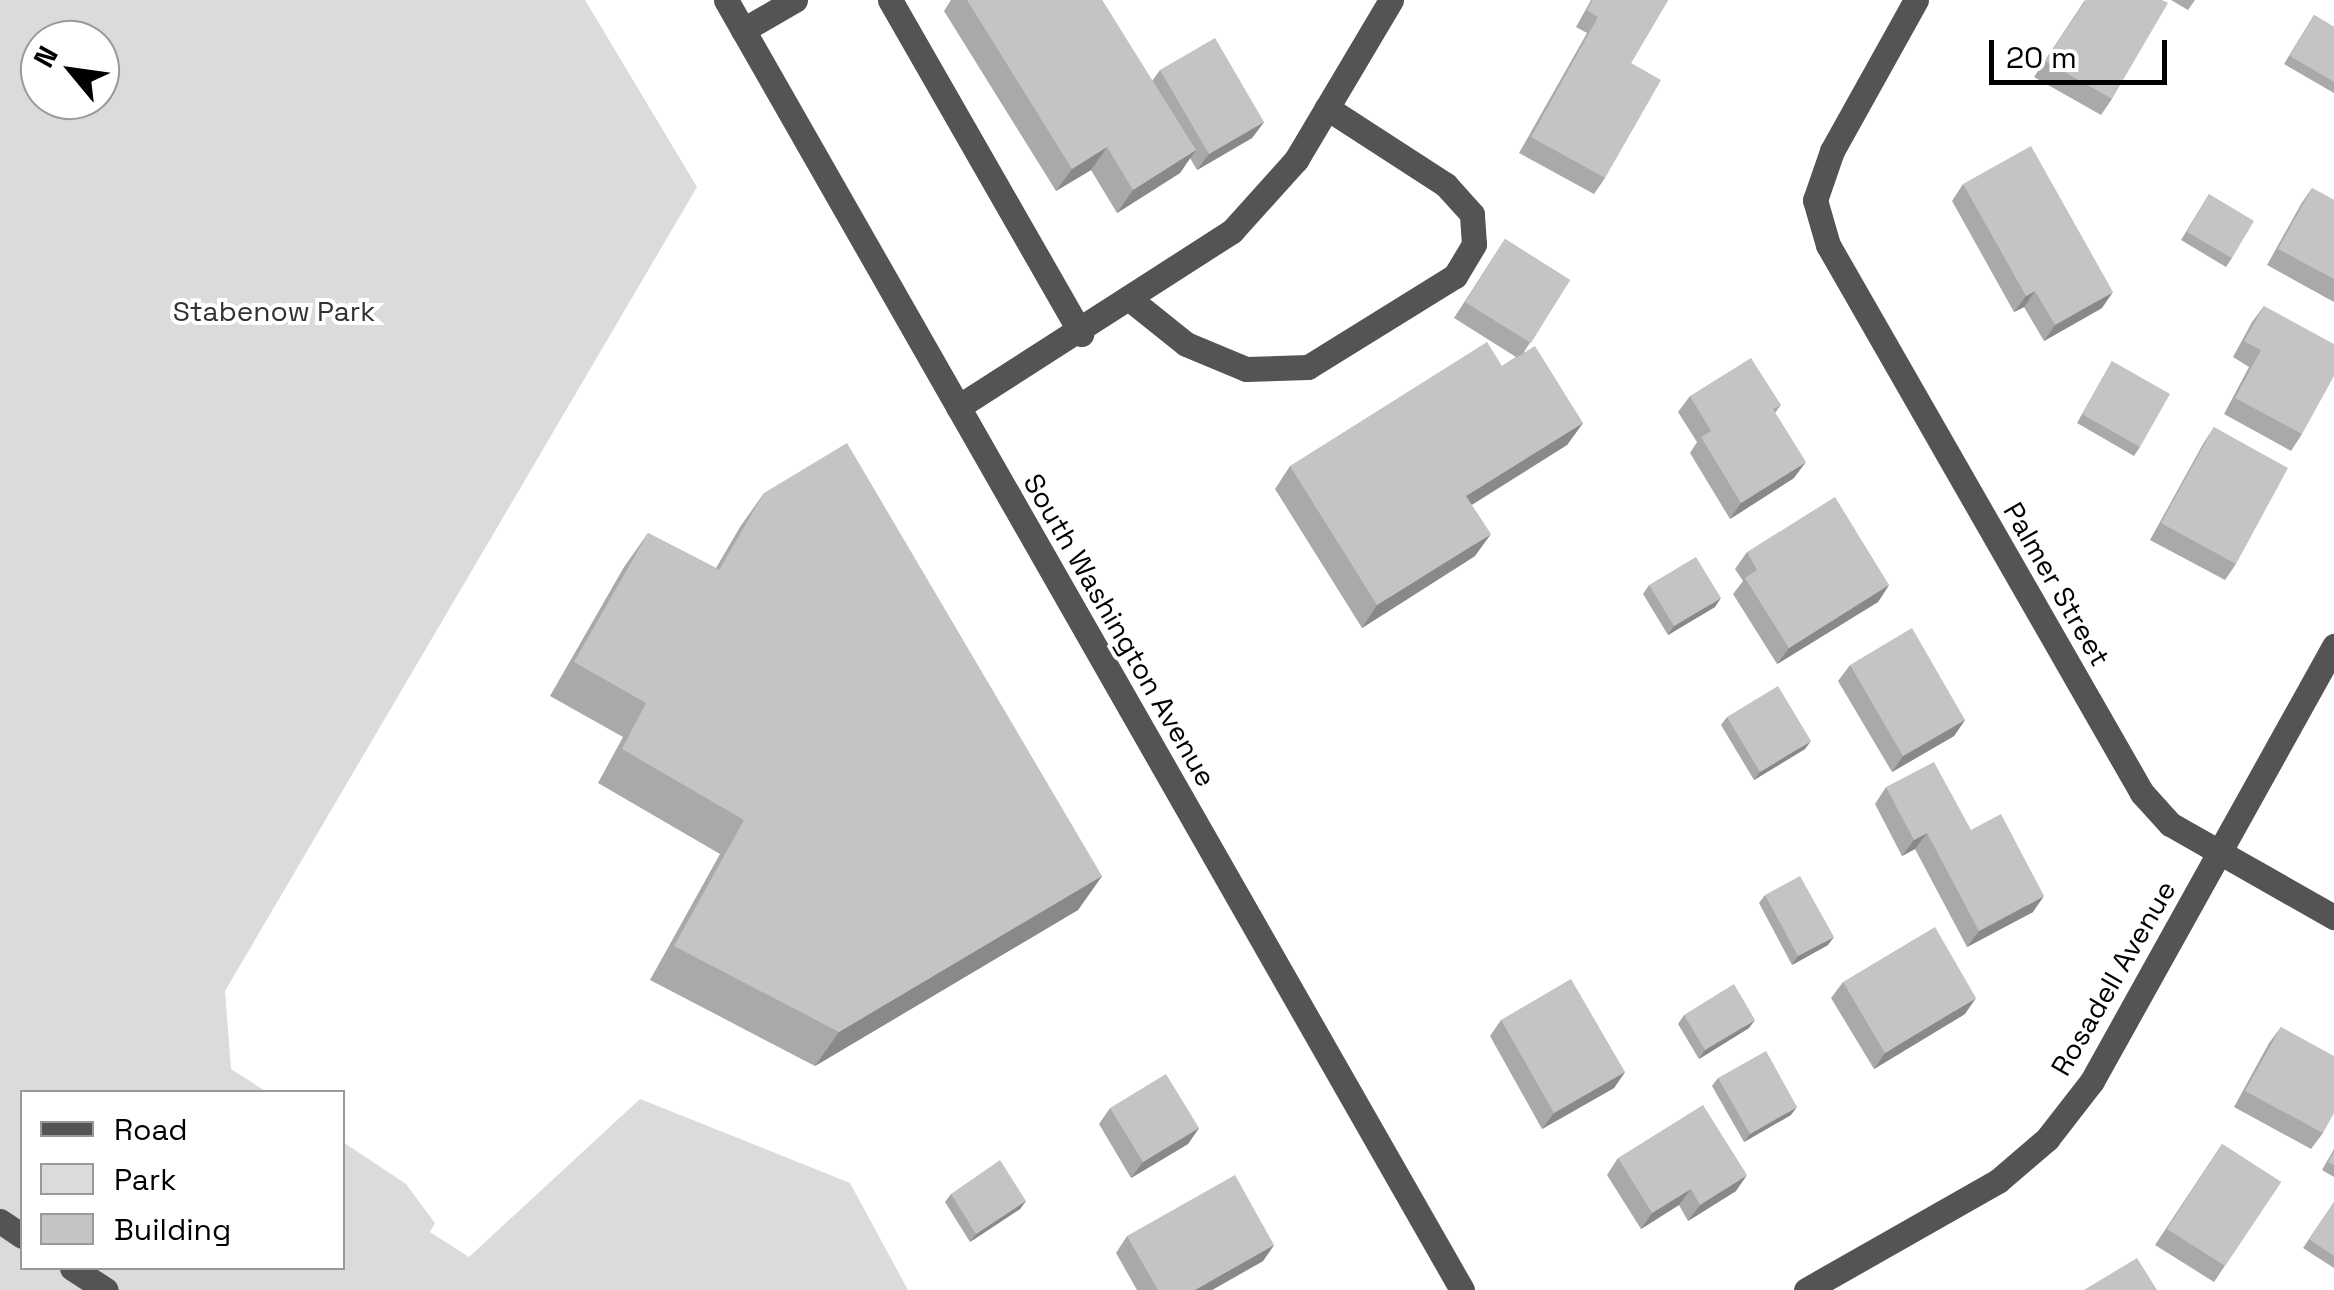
<!DOCTYPE html>
<style>
body{margin:0}
#map{position:relative;width:2334px;height:1290px;overflow:hidden;background:#fff;font-family:"Space Grotesk",sans-serif}
div>[style]{position:absolute}
[style*='--x']{left:calc(var(--x)*1px);top:calc(var(--y)*1px);width:calc(var(--w)*1px);rotate:calc(var(--a)*1deg)}
.green>*{inset:0;background:#dbdbdb}
.minor>*{height:25px;margin:-12.5px;padding:0 12.5px;transform-origin:12.5px;border-radius:12.5px;background:#545454}
.wall>*{inset:0;background:#a9a9a9}
.shaded-wall>*{inset:0;background:#898989}
.building>*{inset:0;background:#c4c4c4}
span{translate:-50% -50%;white-space:nowrap;text-align:center;line-height:1.15;-webkit-text-stroke:8px #fff;paint-order:stroke}
.park-label{font-size:28px;color:#323232}
.street-label{font-size:28px;color:#000}
.legend{position:absolute;left:20px;top:1090px;width:325px;height:180px;box-sizing:border-box;background:#fff;border:2px solid #999;margin:0;padding:12px 18px;list-style:none;font-size:30px;color:#000}
.legend li{display:flex;align-items:center;gap:20px;height:50px}
.legend b{width:50px;border:2px solid #999}
.north{position:absolute;left:20px;top:20px;width:100px;height:100px;box-sizing:border-box;background:#fff;border:2px solid #999;border-radius:50%;rotate:299deg;font-size:28px;font-weight:700;line-height:40px;text-align:center;color:#000}
.north::after{content:'';display:block;margin:auto;width:35px;height:45px;background:#000;clip-path:polygon(50% 0,100% 100%,50% 72%,0 100%)}
.scale{position:absolute;left:1989px;top:40px;width:178px;height:45px;box-sizing:border-box;border:5px solid #000;border-top:0;padding-left:12px;font-size:30px;line-height:35px;white-space:nowrap;color:#000;-webkit-text-stroke:8px #fff;paint-order:stroke}
</style>
<div id="map">
<div class="green">
<i style="clip-path:polygon(evenodd,0 0,585px 0,697px 187px,225px 991px,231px 1069px,267px 1092px,22px 1092px,22px 1268px,342px 1268px,343px 1142px,406px 1184px,435px 1223px,430px 1232px,469px 1257px,640px 1099px,850px 1183px,908px 1290px,0 1290px,0 0,40px 40px,100px 40px,100px 100px,40px 100px,40px 40px)"></i>
</div>
<div class="minor">
<i style="--x:726;--y:0;--w:1485;--a:60.29"></i>
<i style="--x:890;--y:0;--w:385;--a:60.2"></i>
<i style="--x:1916;--y:0;--w:173;--a:119.1"></i>
<i style="--x:1832;--y:151;--w:52;--a:109.1"></i>
<i style="--x:1815;--y:200;--w:47;--a:73.9"></i>
<i style="--x:1828;--y:245;--w:632;--a:60.19"></i>
<i style="--x:2142;--y:793;--w:42;--a:47.9"></i>
<i style="--x:2170;--y:824;--w:189;--a:29.6"></i>
<i style="--x:743;--y:30;--w:60;--a:-30"></i>
<i style="--x:1131;--y:300;--w:70;--a:38.7"></i>
<i style="--x:1186;--y:344;--w:65;--a:22.6"></i>
<i style="--x:1246;--y:369;--w:62;--a:-1.8"></i>
<i style="--x:1308;--y:367;--w:173;--a:-31.8"></i>
<i style="--x:1455;--y:276;--w:37;--a:-59"></i>
<i style="--x:1474;--y:244;--w:30;--a:-94"></i>
<i style="--x:1472;--y:214;--w:39;--a:-132"></i>
<i style="--x:1446;--y:185;--w:142;--a:-147.1"></i>
<i style="--x:958;--y:407;--w:326;--a:-32.7"></i>
<i style="--x:1232;--y:231;--w:96;--a:-48"></i>
<i style="--x:1296;--y:160;--w:186;--a:-59.3"></i>
<i style="--x:0;--y:1221;--w:27;--a:34"></i>
<i style="--x:72;--y:1268;--w:40;--a:32.9"></i>
<i style="--x:1806;--y:1290;--w:221;--a:-29.6"></i>
<i style="--x:1998;--y:1181;--w:65;--a:-40.6"></i>
<i style="--x:2047;--y:1139;--w:73;--a:-52.2"></i>
<i style="--x:2092;--y:1081;--w:498;--a:-60.9"></i>
</div>
<div class="wall">
<i style="clip-path:polygon(951px 0,1102px 0,1152px 81px,1160px 70px,1264px 122px,1252px 138px,1197px 170px,1190px 158px,1180px 173px,1117px 213px,1091px 170px,1056px 191px,944px 11px)"></i>
<i style="clip-path:polygon(1591px 0,1668px 0,1631px 63px,1605px 178px,1594px 194px,1519px 153px,1587px 33px,1576px 27px)"></i>
<i style="clip-path:polygon(2085px 0,2112px 99px,2101px 115px,2034px 77px)"></i>
<i style="clip-path:polygon(2171px 0,2195px 0,2188px 10px)"></i>
<i style="clip-path:polygon(2314px 15px,2334px 27px,2334px 93px,2284px 64px)"></i>
<i style="clip-path:polygon(1963px 184px,2102px 308px,2044px 341px,2024px 307px,2014px 312px,1952px 201px)"></i>
<i style="clip-path:polygon(2312px 188px,2334px 200px,2334px 302px,2267px 265px,2301px 204px)"></i>
<i style="clip-path:polygon(2209px 194px,2232px 258px,2226px 267px,2181px 240px)"></i>
<i style="clip-path:polygon(1505px 239px,1570px 280px,1524px 352px,1583px 423px,1567px 445px,1472px 505px,1475px 556px,1362px 628px,1275px 489px,1290px 466px,1502px 366px,1516px 357px,1454px 318px)"></i>
<i style="clip-path:polygon(2264px 306px,2302px 434px,2291px 451px,2224px 414px,2249px 367px,2233px 357px,2252px 322px)"></i>
<i style="clip-path:polygon(2112px 361px,2140px 447px,2134px 456px,2077px 423px)"></i>
<i style="clip-path:polygon(1690px 396px,1781px 405px,1775px 413px,1794px 478px,1730px 519px,1690px 453px,1697px 442px,1678px 412px)"></i>
<i style="clip-path:polygon(2214px 427px,2236px 564px,2225px 580px,2150px 540px,2203px 444px)"></i>
<i style="clip-path:polygon(764px 493px,1102px 876px,1078px 910px,815px 1066px,650px 980px,720px 854px,598px 783px,623px 737px,550px 696px,624px 567px,648px 533px,716px 568px,740px 527px)"></i>
<i style="clip-path:polygon(1747px 552px,1889px 585px,1878px 602px,1777px 664px,1733px 594px,1743px 581px,1735px 569px)"></i>
<i style="clip-path:polygon(1649px 585px,1715px 607px,1668px 635px,1643px 594px)"></i>
<i style="clip-path:polygon(1850px 665px,1965px 720px,1954px 736px,1892px 772px,1838px 681px)"></i>
<i style="clip-path:polygon(1727px 717px,1805px 749px,1754px 780px,1721px 725px)"></i>
<i style="clip-path:polygon(1886px 787px,1971px 830px,2033px 912px,1967px 947px,1915px 849px,1902px 856px,1875px 804px)"></i>
<i style="clip-path:polygon(1765px 895px,1828px 945px,1792px 965px,1759px 903px)"></i>
<i style="clip-path:polygon(1843px 982px,1965px 1014px,1874px 1069px,1831px 998px)"></i>
<i style="clip-path:polygon(1684px 1015px,1749px 1028px,1699px 1059px,1678px 1024px)"></i>
<i style="clip-path:polygon(1501px 1020px,1625px 1072px,1614px 1088px,1542px 1129px,1490px 1036px)"></i>
<i style="clip-path:polygon(2281px 1027px,2323px 1133px,2311px 1149px,2234px 1107px,2269px 1043px)"></i>
<i style="clip-path:polygon(1718px 1078px,1791px 1115px,1744px 1142px,1712px 1086px)"></i>
<i style="clip-path:polygon(1110px 1108px,1199px 1128px,1188px 1144px,1131px 1178px,1099px 1124px)"></i>
<i style="clip-path:polygon(2222px 1144px,2281px 1182px,2214px 1282px,2155px 1245px)"></i>
<i style="clip-path:polygon(2334px 1149px,2334px 1177px,2322px 1170px)"></i>
<i style="clip-path:polygon(1618px 1158px,1736px 1191px,1688px 1221px,1679px 1205px,1641px 1229px,1607px 1175px)"></i>
<i style="clip-path:polygon(951px 1194px,1026px 1201px,1020px 1209px,970px 1242px,945px 1202px)"></i>
<i style="clip-path:polygon(2334px 1202px,2334px 1268px,2303px 1248px)"></i>
<i style="clip-path:polygon(1127px 1236px,1274px 1245px,1263px 1261px,1212px 1290px,1137px 1290px,1116px 1253px)"></i>
</div>
<div class="shaded-wall">
<i style="clip-path:polygon(1264px 122px,1252px 138px,1197px 170px,1209px 154px)"></i>
<i style="clip-path:polygon(1107px 147px,1091px 170px,1056px 191px,1072px 169px)"></i>
<i style="clip-path:polygon(1196px 150px,1180px 173px,1117px 213px,1133px 190px)"></i>
<i style="clip-path:polygon(2035px 291px,2024px 307px,2014px 312px,2026px 296px)"></i>
<i style="clip-path:polygon(2113px 292px,2102px 308px,2044px 341px,2055px 325px)"></i>
<i style="clip-path:polygon(1583px 423px,1567px 445px,1450px 518px,1466px 496px)"></i>
<i style="clip-path:polygon(1806px 462px,1794px 478px,1730px 519px,1741px 503px)"></i>
<i style="clip-path:polygon(1491px 534px,1475px 556px,1362px 628px,1377px 605px)"></i>
<i style="clip-path:polygon(1889px 585px,1878px 602px,1777px 664px,1789px 648px)"></i>
<i style="clip-path:polygon(1721px 598px,1715px 607px,1668px 635px,1674px 626px)"></i>
<i style="clip-path:polygon(1965px 720px,1954px 736px,1892px 772px,1903px 756px)"></i>
<i style="clip-path:polygon(1811px 741px,1805px 749px,1754px 780px,1760px 772px)"></i>
<i style="clip-path:polygon(1927px 833px,1915px 849px,1902px 856px,1914px 840px)"></i>
<i style="clip-path:polygon(1102px 876px,1078px 910px,815px 1066px,839px 1032px)"></i>
<i style="clip-path:polygon(2044px 896px,2033px 912px,1967px 947px,1979px 931px)"></i>
<i style="clip-path:polygon(1834px 937px,1828px 945px,1792px 965px,1798px 956px)"></i>
<i style="clip-path:polygon(1976px 998px,1965px 1014px,1874px 1069px,1885px 1053px)"></i>
<i style="clip-path:polygon(1755px 1020px,1749px 1028px,1699px 1059px,1705px 1050px)"></i>
<i style="clip-path:polygon(1625px 1072px,1614px 1088px,1542px 1129px,1554px 1113px)"></i>
<i style="clip-path:polygon(1797px 1107px,1791px 1115px,1744px 1142px,1750px 1134px)"></i>
<i style="clip-path:polygon(1199px 1128px,1188px 1144px,1131px 1178px,1143px 1162px)"></i>
<i style="clip-path:polygon(1747px 1175px,1736px 1191px,1688px 1221px,1700px 1205px)"></i>
<i style="clip-path:polygon(1691px 1189px,1679px 1205px,1641px 1229px,1652px 1213px)"></i>
<i style="clip-path:polygon(1026px 1201px,1020px 1209px,970px 1242px,976px 1234px)"></i>
<i style="clip-path:polygon(1274px 1245px,1263px 1261px,1212px 1290px,1195px 1290px)"></i>
</div>
<div class="building">
<i style="clip-path:polygon(967px 0,1102px 0,1196px 150px,1133px 190px,1107px 147px,1072px 169px)"></i>
<i style="clip-path:polygon(1593px 0,1668px 0,1631px 63px,1661px 80px,1605px 178px,1531px 137px,1598px 17px,1587px 10px)"></i>
<i style="clip-path:polygon(2086px 0,2162px 0,2168px 3px,2112px 99px,2045px 61px)"></i>
<i style="clip-path:polygon(2314px 15px,2334px 27px,2334px 82px,2290px 56px)"></i>
<i style="clip-path:polygon(1215px 38px,1264px 122px,1209px 154px,1160px 70px)"></i>
<i style="clip-path:polygon(2031px 146px,2113px 292px,2055px 325px,2035px 291px,2026px 296px,1963px 184px)"></i>
<i style="clip-path:polygon(2312px 188px,2334px 200px,2334px 279px,2278px 249px)"></i>
<i style="clip-path:polygon(2209px 194px,2254px 221px,2232px 258px,2187px 232px)"></i>
<i style="clip-path:polygon(1505px 239px,1570px 280px,1531px 343px,1465px 302px)"></i>
<i style="clip-path:polygon(2264px 306px,2334px 344px,2334px 376px,2302px 434px,2235px 398px,2261px 350px,2244px 341px)"></i>
<i style="clip-path:polygon(1487px 342px,1502px 366px,1535px 346px,1583px 423px,1466px 496px,1491px 534px,1377px 605px,1290px 466px)"></i>
<i style="clip-path:polygon(1751px 358px,1781px 405px,1773px 409px,1806px 462px,1741px 503px,1701px 437px,1711px 431px,1690px 396px)"></i>
<i style="clip-path:polygon(2112px 361px,2170px 394px,2140px 447px,2082px 414px)"></i>
<i style="clip-path:polygon(2214px 427px,2288px 468px,2236px 564px,2161px 523px)"></i>
<i style="clip-path:polygon(847px 443px,1102px 876px,839px 1032px,674px 946px,744px 820px,622px 749px,646px 703px,574px 662px,648px 533px,719px 570px,764px 493px)"></i>
<i style="clip-path:polygon(1835px 497px,1889px 585px,1789px 648px,1745px 578px,1757px 570px,1747px 552px)"></i>
<i style="clip-path:polygon(1696px 557px,1721px 598px,1674px 626px,1649px 585px)"></i>
<i style="clip-path:polygon(1912px 628px,1965px 720px,1903px 756px,1850px 665px)"></i>
<i style="clip-path:polygon(1778px 686px,1811px 741px,1760px 772px,1727px 717px)"></i>
<i style="clip-path:polygon(1934px 762px,1971px 830px,2001px 814px,2044px 896px,1979px 931px,1927px 833px,1914px 840px,1886px 787px)"></i>
<i style="clip-path:polygon(1800px 876px,1834px 937px,1798px 956px,1765px 895px)"></i>
<i style="clip-path:polygon(1935px 927px,1976px 998px,1885px 1053px,1843px 982px)"></i>
<i style="clip-path:polygon(1571px 979px,1625px 1072px,1554px 1113px,1501px 1020px)"></i>
<i style="clip-path:polygon(1734px 984px,1755px 1020px,1705px 1050px,1684px 1015px)"></i>
<i style="clip-path:polygon(2281px 1027px,2334px 1056px,2334px 1113px,2323px 1133px,2245px 1091px)"></i>
<i style="clip-path:polygon(1766px 1051px,1797px 1107px,1750px 1134px,1718px 1078px)"></i>
<i style="clip-path:polygon(1166px 1074px,1199px 1128px,1143px 1162px,1110px 1108px)"></i>
<i style="clip-path:polygon(1703px 1105px,1747px 1175px,1700px 1205px,1691px 1189px,1652px 1213px,1618px 1158px)"></i>
<i style="clip-path:polygon(2222px 1144px,2281px 1182px,2225px 1266px,2167px 1229px)"></i>
<i style="clip-path:polygon(2334px 1152px,2334px 1165px,2328px 1162px)"></i>
<i style="clip-path:polygon(1000px 1160px,1026px 1201px,976px 1234px,951px 1194px)"></i>
<i style="clip-path:polygon(1235px 1175px,1274px 1245px,1195px 1290px,1158px 1290px,1127px 1236px)"></i>
<i style="clip-path:polygon(2334px 1202px,2334px 1256px,2309px 1239px)"></i>
<i style="clip-path:polygon(2137px 1258px,2157px 1290px,2084px 1290px)"></i>
</div>
<div class="park-label">
<span style="left:274px;top:311px">Stabenow Park</span>
</div>
<div class="street-label">
<span style="left:2057px;top:584px;rotate:60deg">Palmer Street</span>
<span style="left:1120px;top:630px;rotate:60deg">South Washington Avenue</span>
<span style="left:2113px;top:978px;rotate:-60deg">Rosadell Avenue</span>
</div>
<ul class="legend">
<li><b style="height:12px;background:#545454"></b>Road</li>
<li><b style="height:28px;background:#dbdbdb"></b>Park</li>
<li><b style="height:28px;background:#c4c4c4"></b>Building</li>
</ul>
<div class="north">N</div>
<div class="scale">20 m</div>
</div>
